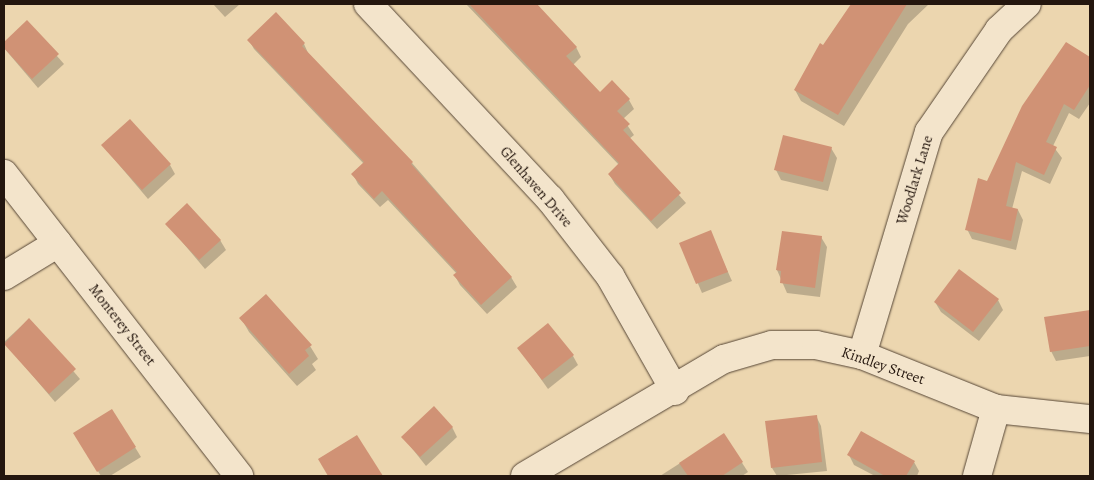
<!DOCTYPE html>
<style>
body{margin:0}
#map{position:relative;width:1094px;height:480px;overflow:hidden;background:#ecd6af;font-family:Alegreya,serif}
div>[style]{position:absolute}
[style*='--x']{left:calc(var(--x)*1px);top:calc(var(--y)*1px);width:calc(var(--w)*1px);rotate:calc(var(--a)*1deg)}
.shadow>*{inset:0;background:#0003}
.building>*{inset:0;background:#d09275}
.roads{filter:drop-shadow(0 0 1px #564636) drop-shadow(0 0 1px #564636)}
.street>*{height:28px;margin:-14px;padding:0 14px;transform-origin:14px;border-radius:14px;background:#f3e4cb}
span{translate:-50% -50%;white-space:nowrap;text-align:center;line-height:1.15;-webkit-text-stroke:4px #f3e4cb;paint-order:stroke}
.street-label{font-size:15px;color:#24160e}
.frame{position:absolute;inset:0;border:5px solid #24160e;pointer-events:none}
</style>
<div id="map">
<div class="shadow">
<i style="clip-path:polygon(213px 4px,240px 4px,225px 17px)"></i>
<i style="clip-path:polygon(466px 4px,512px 4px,530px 22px,576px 47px,581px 57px,573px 65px,600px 94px,629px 100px,634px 109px,623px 119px,634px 135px,629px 139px,686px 203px,657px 229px,615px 184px,609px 174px,619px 165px)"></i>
<i style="clip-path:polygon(852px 4px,929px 4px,908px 24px,844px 126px,801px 101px,795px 90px)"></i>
<i style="clip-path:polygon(276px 14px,304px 44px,309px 55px,412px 163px,511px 277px,517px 287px,487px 314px,460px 285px,455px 276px,457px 274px,388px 200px,380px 207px,358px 184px,353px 174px,364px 164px,254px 49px,249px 40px)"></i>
<i style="clip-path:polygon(27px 22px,64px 64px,38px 88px,4px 48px,4px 44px)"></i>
<i style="clip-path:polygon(1066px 43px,1090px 59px,1090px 103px,1079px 119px,1069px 113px,1053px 146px,1062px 158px,1050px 184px,1022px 171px,1012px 209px,1018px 210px,1023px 220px,1016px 250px,972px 239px,967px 229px,988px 182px)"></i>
<i style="clip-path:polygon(103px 146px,170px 165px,175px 174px,148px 199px)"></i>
<i style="clip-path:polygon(831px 148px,837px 158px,828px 191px,781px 180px,776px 170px)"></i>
<i style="clip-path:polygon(167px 224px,220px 240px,226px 250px,205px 269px)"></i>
<i style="clip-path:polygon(710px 232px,732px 281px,702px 293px,681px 244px)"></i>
<i style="clip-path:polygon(821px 237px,827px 247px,820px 297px,787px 293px,777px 270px)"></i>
<i style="clip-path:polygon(998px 300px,1003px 310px,979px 341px,941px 312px,935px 302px)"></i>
<i style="clip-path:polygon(1090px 311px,1090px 356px,1056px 361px,1051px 351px,1046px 318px)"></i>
<i style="clip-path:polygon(241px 318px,310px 346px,318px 359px,312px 364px,316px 370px,297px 386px,249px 332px)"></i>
<i style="clip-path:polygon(29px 319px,80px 379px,55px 402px,4px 342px)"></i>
<i style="clip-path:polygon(519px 348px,573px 356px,578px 365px,548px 389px)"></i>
<i style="clip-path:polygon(112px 410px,141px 457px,110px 476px,101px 476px,75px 434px)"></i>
<i style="clip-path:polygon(816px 416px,821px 426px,827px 471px,777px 476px,772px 468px)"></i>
<i style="clip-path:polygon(452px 427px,457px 437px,426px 466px,403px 437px)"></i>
<i style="clip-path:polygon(724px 435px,748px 472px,742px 476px,660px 476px)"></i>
<i style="clip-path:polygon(357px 436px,381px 476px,329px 476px,319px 459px)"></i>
<i style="clip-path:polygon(849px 455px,914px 462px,919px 471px,917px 476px,875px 476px,854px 465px)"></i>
</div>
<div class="building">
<i style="clip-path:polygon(469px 4px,537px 4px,577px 47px,566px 56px,600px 92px,612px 80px,630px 99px,617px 111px,630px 124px,623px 130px,681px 193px,651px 221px,608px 174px,619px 163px)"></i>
<i style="clip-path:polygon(851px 4px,907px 4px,838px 115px,794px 90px,820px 43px,823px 45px)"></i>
<i style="clip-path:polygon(276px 12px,305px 43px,302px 46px,413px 162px,411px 164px,512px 277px,481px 305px,453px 275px,457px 272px,382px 191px,374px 199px,351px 174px,364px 162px,247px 40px)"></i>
<i style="clip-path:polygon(27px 20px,59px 54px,32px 79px,4px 48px,4px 42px)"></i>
<i style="clip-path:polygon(1066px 42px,1090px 57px,1090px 85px,1074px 110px,1064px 104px,1046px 142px,1057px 147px,1044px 175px,1016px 162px,1006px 206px,1018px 209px,1011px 241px,965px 230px,978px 178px,987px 181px,1022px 106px)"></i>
<i style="clip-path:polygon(130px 119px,171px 164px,142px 190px,101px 145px)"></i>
<i style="clip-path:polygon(783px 135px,832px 147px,823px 182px,774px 170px)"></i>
<i style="clip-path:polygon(187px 203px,221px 240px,199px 260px,165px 224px)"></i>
<i style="clip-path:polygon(711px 230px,728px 272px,696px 284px,679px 243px)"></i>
<i style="clip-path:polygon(782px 231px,822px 236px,815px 288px,780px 283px,781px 271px,776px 270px)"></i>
<i style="clip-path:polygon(959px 269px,999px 299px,973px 332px,934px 302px)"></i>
<i style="clip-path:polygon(266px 294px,312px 345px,305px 350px,309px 356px,289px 374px,239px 318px)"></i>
<i style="clip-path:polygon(1090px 310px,1090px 346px,1050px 352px,1044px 317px)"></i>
<i style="clip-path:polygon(29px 318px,76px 369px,49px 394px,4px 344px)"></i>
<i style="clip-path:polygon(548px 323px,574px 355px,542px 380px,517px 348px)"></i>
<i style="clip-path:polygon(434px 406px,453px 427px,420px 457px,401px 437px)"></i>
<i style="clip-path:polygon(112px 409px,136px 447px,97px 472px,73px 433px)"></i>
<i style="clip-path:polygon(817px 415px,822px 462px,771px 468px,765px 421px)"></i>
<i style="clip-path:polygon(861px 431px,915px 461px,906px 476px,885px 476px,847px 455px)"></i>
<i style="clip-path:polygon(724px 433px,743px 462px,722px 476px,688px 476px,679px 463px)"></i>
<i style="clip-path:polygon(357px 435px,383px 476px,328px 476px,318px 459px)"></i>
</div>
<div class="roads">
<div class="street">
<i style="--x:368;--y:4;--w:267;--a:47"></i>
<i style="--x:550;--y:199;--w:98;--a:52.1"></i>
<i style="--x:610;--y:276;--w:132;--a:60.5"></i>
<i style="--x:4;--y:174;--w:383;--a:52.1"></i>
<i style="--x:4;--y:276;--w:63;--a:-31.4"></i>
<i style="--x:862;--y:355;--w:233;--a:-73.3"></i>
<i style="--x:929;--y:132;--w:124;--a:-55.5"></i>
<i style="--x:999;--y:30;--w:38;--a:-43"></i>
<i style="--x:525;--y:476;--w:231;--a:-30.5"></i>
<i style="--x:724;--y:359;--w:50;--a:-16.3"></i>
<i style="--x:772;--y:345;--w:44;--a:0"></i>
<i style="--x:816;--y:345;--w:47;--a:12.3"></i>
<i style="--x:862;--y:355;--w:144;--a:21.9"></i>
<i style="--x:996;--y:409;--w:95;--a:6.1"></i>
<i style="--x:977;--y:476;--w:70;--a:-74.2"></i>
</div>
</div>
<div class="street-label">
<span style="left:915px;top:180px;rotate:-73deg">Woodlark Lane</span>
<span style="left:536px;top:187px;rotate:49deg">Glenhaven Drive</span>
<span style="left:122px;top:325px;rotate:52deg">Monterey Street</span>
<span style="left:883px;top:366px;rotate:19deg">Kindley Street</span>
</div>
<div class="frame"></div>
</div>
